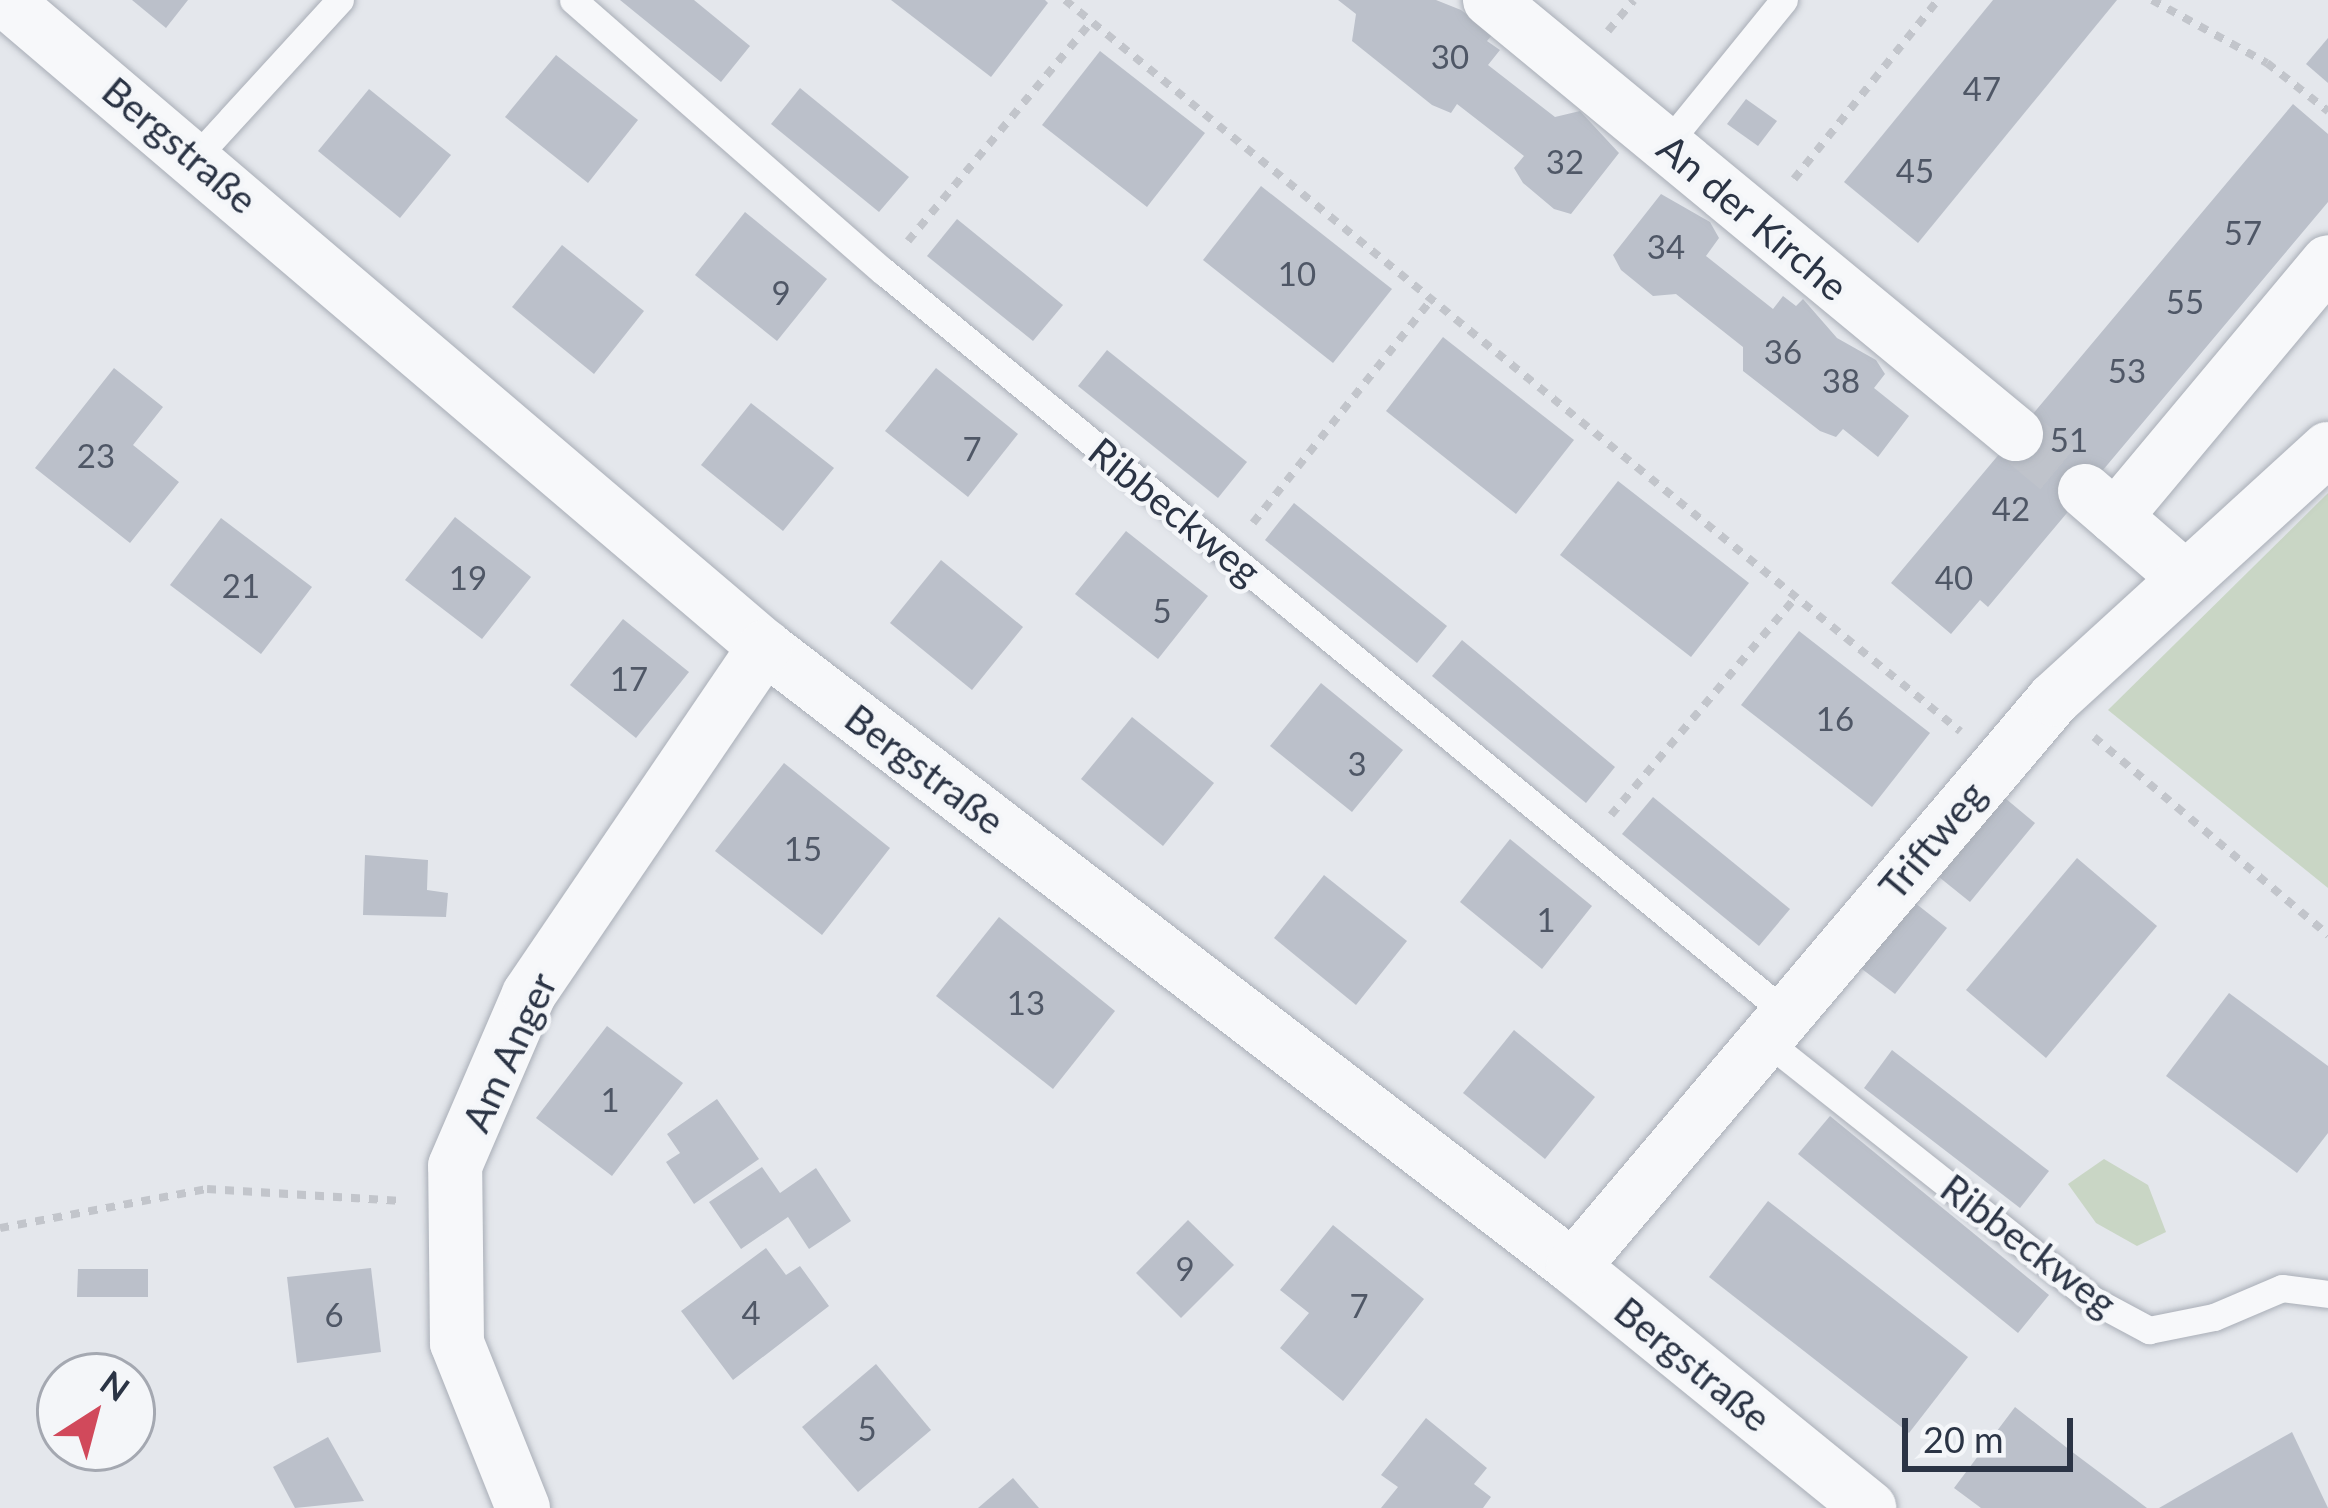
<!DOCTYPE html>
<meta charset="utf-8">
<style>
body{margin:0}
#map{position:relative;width:2328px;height:1508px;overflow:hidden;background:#e4e7ec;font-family:Lato,sans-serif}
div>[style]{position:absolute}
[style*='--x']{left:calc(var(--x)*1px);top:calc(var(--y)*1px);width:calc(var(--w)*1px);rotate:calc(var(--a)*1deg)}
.green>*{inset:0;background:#c9d6c5}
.building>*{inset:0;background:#bbc0ca}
.minor-tunnel>*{height:54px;margin-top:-27px;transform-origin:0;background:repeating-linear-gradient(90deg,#bfc3cb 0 54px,transparent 0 81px)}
.path>*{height:8px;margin-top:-4px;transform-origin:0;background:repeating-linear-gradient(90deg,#c2c5cb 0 9px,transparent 0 18px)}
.roads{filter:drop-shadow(0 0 3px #a9aeb7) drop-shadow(0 0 3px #a9aeb7)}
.service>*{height:27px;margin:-13.5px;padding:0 13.5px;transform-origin:13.5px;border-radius:13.5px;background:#f7f8fa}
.minor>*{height:54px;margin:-27px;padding:0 27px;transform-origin:27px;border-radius:27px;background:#f7f8fa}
span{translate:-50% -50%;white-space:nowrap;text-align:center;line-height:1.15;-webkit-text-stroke:9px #f4f6f9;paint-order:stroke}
.number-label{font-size:33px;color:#4f5766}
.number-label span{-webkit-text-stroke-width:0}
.street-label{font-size:39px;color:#2b3445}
.north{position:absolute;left:36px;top:1352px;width:120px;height:120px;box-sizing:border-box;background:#f4f6f9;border:3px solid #a4a8b1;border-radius:50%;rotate:36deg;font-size:33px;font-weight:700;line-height:48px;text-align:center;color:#2b3445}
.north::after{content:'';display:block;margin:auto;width:42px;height:54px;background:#d1495b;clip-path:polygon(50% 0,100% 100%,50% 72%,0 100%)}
.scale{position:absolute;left:1902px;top:1418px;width:171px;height:54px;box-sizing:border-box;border:6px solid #2b3445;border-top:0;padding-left:15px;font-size:36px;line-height:42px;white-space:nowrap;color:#2b3445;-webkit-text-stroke:9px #f4f6f9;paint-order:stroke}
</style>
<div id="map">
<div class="green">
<i style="clip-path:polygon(2328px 493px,2328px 888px,2108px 710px)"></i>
<i style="clip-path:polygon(2104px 1159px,2148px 1185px,2166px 1232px,2137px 1246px,2096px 1223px,2068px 1184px)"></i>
</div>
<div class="building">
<i style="clip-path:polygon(132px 0,188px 0,166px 28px)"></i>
<i style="clip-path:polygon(620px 0,694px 0,750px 46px,721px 82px)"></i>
<i style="clip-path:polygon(891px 0,1045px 0,1048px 3px,991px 77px)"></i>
<i style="clip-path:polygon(1338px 0,1436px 0,1461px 10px,1493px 34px,1487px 41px,1500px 50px,1488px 65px,1555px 117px,1580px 111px,1619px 153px,1571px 214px,1554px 209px,1523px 183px,1514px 168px,1524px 156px,1457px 104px,1451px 113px,1432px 105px,1352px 41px,1356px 14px)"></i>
<i style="clip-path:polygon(1993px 0,2117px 0,1918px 243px,1844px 182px)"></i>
<i style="clip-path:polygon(2328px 38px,2328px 83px,2306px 64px)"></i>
<i style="clip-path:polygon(1100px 51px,1205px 133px,1147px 207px,1042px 125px)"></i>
<i style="clip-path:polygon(556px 55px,638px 120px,588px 183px,505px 117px)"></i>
<i style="clip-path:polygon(800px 88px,909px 177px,879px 212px,771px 124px)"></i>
<i style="clip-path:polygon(369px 89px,451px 155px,400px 218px,318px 151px)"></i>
<i style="clip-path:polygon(1746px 99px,1777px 121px,1758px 146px,1727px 124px)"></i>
<i style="clip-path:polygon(2293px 104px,2328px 134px,2328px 202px,1988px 607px,1980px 600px,1951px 634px,1891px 583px)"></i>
<i style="clip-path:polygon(1261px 186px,1392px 289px,1333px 363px,1203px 260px)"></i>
<i style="clip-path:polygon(1661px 194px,1710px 222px,1719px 238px,1706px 256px,1773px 309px,1783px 296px,1796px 306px,1803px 299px,1837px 338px,1876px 360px,1885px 374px,1874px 388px,1909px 416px,1878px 457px,1843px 429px,1836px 437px,1820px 431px,1743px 371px,1743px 347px,1676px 294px,1653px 296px,1621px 270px,1613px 255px)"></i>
<i style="clip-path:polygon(745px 212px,827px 279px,777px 341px,695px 275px)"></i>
<i style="clip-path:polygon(957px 219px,1063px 305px,1033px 341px,927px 256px)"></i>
<i style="clip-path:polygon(562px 245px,644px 311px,594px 374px,512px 307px)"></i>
<i style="clip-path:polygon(1443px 337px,1574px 440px,1516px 514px,1386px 411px)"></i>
<i style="clip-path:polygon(1107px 350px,1247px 462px,1218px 498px,1078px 386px)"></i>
<i style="clip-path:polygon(114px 368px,163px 407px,133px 445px,179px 482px,130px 543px,35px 468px)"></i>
<i style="clip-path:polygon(936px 368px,1018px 434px,968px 497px,885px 431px)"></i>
<i style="clip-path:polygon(751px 403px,834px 468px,783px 531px,701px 465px)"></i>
<i style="clip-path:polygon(1618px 481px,1749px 583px,1691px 657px,1560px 555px)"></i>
<i style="clip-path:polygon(1294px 503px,1447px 626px,1417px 663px,1265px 540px)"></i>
<i style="clip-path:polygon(455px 517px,531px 577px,482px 639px,405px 580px)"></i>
<i style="clip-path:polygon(221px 518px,312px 587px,261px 654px,170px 585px)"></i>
<i style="clip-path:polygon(1126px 531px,1208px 596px,1158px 659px,1075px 594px)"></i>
<i style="clip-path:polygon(941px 560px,1023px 627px,972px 690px,890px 623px)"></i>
<i style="clip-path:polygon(623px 619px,689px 672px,636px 738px,570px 685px)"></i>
<i style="clip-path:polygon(1799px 631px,1930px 733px,1872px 807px,1741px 705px)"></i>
<i style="clip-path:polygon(1462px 640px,1615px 767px,1586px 803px,1432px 676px)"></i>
<i style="clip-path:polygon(1321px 683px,1403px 750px,1352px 812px,1270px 746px)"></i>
<i style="clip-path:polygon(1132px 717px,1214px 783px,1163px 846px,1081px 779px)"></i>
<i style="clip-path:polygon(784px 763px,890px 848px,822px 935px,715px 851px)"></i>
<i style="clip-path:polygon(1999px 793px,2035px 823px,1970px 902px,1934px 873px)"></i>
<i style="clip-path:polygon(1653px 797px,1790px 909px,1759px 946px,1622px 834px)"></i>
<i style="clip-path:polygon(1510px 839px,1592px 906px,1542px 969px,1460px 902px)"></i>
<i style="clip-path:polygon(365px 855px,428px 860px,427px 890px,448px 893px,446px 917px,363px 915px)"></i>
<i style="clip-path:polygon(2077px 858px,2157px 926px,2046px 1058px,1966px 990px)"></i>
<i style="clip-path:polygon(1324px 875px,1407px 941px,1356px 1005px,1274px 938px)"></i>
<i style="clip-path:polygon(1910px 899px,1947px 928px,1895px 994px,1858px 966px)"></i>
<i style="clip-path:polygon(999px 917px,1115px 1011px,1053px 1089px,936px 996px)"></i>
<i style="clip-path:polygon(2229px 993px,2328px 1066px,2328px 1133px,2297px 1173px,2166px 1076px)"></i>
<i style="clip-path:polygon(607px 1026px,683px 1083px,612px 1176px,536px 1118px)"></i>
<i style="clip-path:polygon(1514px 1030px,1595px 1097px,1545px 1159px,1463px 1093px)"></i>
<i style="clip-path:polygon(1892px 1050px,2049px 1171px,2020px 1208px,1864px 1088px)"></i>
<i style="clip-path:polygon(717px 1099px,759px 1159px,694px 1204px,666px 1162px,680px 1153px,667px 1134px)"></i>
<i style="clip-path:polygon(1830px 1116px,2049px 1295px,2018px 1333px,1798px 1154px)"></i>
<i style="clip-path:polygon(762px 1167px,780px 1193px,816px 1168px,851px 1221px,809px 1249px,788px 1217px,741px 1249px,709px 1202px)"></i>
<i style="clip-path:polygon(1768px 1201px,1968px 1357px,1909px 1433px,1709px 1277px)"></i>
<i style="clip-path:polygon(1188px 1220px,1234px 1265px,1181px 1318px,1136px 1273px)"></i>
<i style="clip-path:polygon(1333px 1225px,1424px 1299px,1343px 1401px,1280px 1348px,1309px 1313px,1280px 1290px)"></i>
<i style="clip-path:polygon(766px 1248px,786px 1275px,800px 1266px,829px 1306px,733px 1380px,681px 1311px)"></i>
<i style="clip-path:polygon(371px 1268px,381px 1352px,297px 1363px,287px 1277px)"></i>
<i style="clip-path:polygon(78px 1269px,148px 1269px,148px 1297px,77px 1297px)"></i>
<i style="clip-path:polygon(876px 1364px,931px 1430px,858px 1492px,802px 1427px)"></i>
<i style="clip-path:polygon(2015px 1407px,2071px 1451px,2147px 1508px,1981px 1508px,1954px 1488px)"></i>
<i style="clip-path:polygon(1426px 1418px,1487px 1468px,1474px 1484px,1491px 1497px,1483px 1508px,1381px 1508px,1398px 1487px,1381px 1475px)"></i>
<i style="clip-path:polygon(2292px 1432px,2328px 1508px,2159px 1508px,2262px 1449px)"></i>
<i style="clip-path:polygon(328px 1437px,364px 1501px,295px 1508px,273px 1467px)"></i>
<i style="clip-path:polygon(1013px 1478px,1039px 1508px,978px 1508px)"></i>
</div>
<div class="minor-tunnel">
<i style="--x:2016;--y:434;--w:89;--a:39.6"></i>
</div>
<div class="path">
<i style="--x:1065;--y:0;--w:1156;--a:39.24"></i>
<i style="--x:2152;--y:0;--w:131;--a:28.7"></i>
<i style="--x:2267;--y:63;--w:78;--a:38.2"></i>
<i style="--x:1608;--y:31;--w:40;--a:-50"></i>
<i style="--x:1794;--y:179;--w:230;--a:-51.2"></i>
<i style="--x:908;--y:241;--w:287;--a:-50.1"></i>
<i style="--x:1253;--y:523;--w:287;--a:-51.4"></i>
<i style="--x:2094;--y:737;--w:307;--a:40.2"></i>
<i style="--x:1611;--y:815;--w:286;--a:-49.7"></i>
<i style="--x:0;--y:1228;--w:211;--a:-10.7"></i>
<i style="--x:207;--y:1189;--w:195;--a:3.5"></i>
</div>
<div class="roads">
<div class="service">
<i style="--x:573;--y:0;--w:412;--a:41.2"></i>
<i style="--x:883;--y:271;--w:1169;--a:39.41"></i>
<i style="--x:1666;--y:145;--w:187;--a:-50.9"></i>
<i style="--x:196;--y:157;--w:213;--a:-47.5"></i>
<i style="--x:1765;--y:1040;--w:419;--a:38.4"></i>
<i style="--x:2093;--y:1300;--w:64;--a:28.2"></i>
<i style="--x:2149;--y:1330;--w:66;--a:-11.3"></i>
<i style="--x:2214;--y:1317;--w:74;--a:-23.1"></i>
<i style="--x:2282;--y:1288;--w:46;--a:7.4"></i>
</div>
<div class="minor">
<i style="--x:5;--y:0;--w:998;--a:40.41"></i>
<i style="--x:765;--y:647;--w:1018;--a:37.5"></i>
<i style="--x:1573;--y:1267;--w:382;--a:39.1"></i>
<i style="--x:1490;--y:0;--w:682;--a:39.53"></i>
<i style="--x:2085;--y:491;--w:130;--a:40.9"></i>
<i style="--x:2115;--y:517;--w:332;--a:-50.1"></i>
<i style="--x:1573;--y:1267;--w:744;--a:-49.74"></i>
<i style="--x:2054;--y:699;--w:371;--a:-42.4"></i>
<i style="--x:523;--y:1508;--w:178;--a:-111.8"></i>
<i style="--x:457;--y:1343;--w:177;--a:-90.6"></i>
<i style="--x:455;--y:1166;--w:187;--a:-66.7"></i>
<i style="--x:529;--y:994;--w:420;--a:-55.8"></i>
</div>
</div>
<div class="number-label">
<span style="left:1450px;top:57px">30</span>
<span style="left:1982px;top:89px">47</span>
<span style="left:1565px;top:162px">32</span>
<span style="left:1915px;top:171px">45</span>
<span style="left:2243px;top:233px">57</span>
<span style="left:1666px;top:247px">34</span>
<span style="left:1297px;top:274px">10</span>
<span style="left:781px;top:293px">9</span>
<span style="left:2185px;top:302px">55</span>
<span style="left:1783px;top:352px">36</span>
<span style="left:2127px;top:371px">53</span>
<span style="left:1841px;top:381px">38</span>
<span style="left:2069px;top:440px">51</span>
<span style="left:972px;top:449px">7</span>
<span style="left:96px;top:456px">23</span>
<span style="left:2011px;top:509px">42</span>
<span style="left:468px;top:578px">19</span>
<span style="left:1954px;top:578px">40</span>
<span style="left:241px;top:586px">21</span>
<span style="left:1162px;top:611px">5</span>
<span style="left:629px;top:679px">17</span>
<span style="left:1835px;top:719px">16</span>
<span style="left:1357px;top:764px">3</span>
<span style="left:803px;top:849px">15</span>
<span style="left:1546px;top:920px">1</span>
<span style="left:1026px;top:1003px">13</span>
<span style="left:610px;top:1100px">1</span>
<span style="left:1185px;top:1269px">9</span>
<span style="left:1359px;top:1306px">7</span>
<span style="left:751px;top:1313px">4</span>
<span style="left:334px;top:1315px">6</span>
<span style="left:867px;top:1429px">5</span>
</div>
<div class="street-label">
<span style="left:180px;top:145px;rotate:40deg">Bergstraße</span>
<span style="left:1753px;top:217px;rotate:40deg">An der Kirche</span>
<span style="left:1175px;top:511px;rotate:39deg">Ribbeckweg</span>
<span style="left:925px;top:769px;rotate:37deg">Bergstraße</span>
<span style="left:1932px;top:840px;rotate:-50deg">Triftweg</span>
<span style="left:509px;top:1052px;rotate:-65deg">Am Anger</span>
<span style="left:2029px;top:1245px;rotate:37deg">Ribbeckweg</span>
<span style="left:1693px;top:1364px;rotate:39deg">Bergstraße</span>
</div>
<div class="north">N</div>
<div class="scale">20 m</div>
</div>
